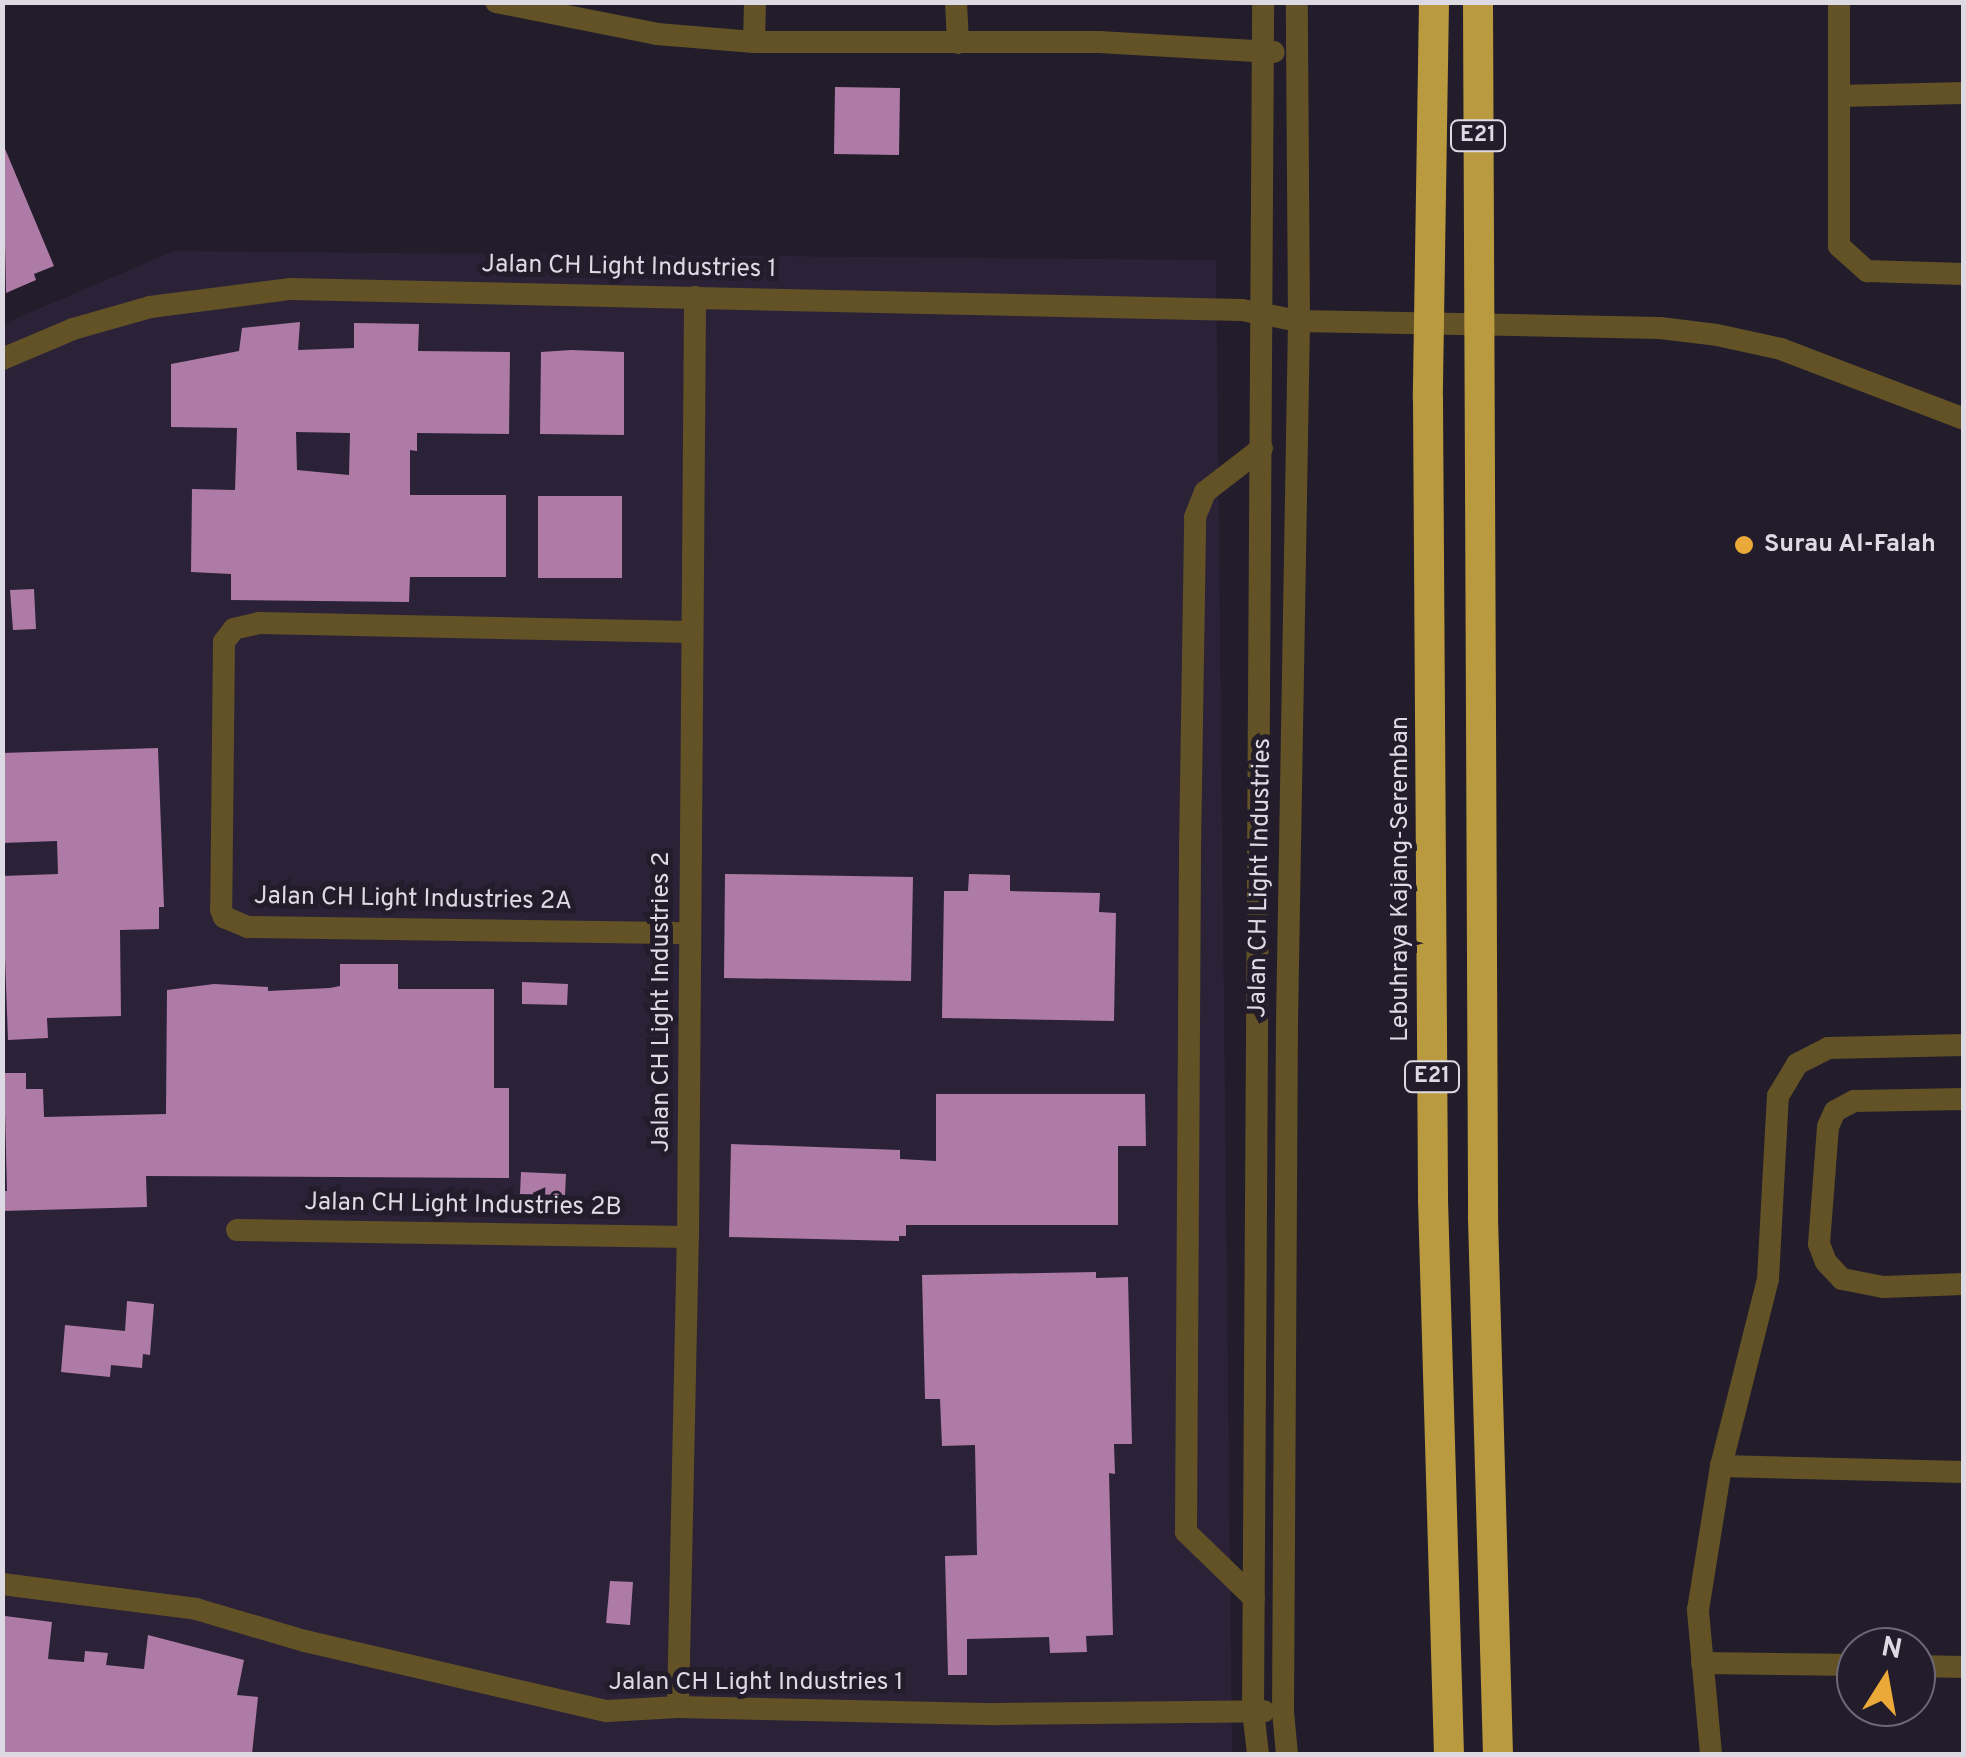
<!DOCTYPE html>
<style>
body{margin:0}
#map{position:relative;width:1966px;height:1757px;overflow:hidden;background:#221c2b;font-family:Overpass,sans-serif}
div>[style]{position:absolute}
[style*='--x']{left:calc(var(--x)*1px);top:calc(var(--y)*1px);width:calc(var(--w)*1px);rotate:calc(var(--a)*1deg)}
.built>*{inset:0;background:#2b2238}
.building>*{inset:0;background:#ad7ba6}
.minor>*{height:22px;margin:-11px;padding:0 11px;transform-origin:11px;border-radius:11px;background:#625226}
.motorway>*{height:30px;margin:-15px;padding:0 15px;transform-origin:15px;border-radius:15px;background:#ba9a3e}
.dots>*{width:28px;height:28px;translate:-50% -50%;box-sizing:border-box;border:5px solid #221c2b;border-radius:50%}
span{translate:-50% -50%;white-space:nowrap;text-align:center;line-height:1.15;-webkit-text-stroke:10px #221c2b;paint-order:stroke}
.shield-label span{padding:2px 8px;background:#221c2b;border:2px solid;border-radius:8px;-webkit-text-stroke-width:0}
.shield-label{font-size:22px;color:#dedae4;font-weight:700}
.street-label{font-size:25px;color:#dedae4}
.poi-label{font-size:25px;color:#dedae4;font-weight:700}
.left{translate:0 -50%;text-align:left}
.frame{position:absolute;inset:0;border:5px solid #dedae4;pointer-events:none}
.north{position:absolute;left:1836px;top:1627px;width:100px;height:100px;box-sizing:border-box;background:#221c2b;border:2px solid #6d6875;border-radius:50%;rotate:11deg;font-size:28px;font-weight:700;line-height:40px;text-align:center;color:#dedae4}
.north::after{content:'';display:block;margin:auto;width:35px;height:45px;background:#eba939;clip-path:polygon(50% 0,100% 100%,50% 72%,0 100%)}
</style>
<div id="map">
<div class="built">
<i style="clip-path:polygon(174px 251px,1216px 260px,1232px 1754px,3px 1754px,3px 324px)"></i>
</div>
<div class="building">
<i style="clip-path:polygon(835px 87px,900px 88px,899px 155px,834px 154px)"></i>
<i style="clip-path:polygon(3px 144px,54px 266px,34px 274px,36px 280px,6px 293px)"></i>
<i style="clip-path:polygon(evenodd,300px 322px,298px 350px,354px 348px,354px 323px,419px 324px,418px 351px,510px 352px,509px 434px,417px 433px,417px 451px,410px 450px,410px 495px,506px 495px,506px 577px,410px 577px,409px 602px,231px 600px,231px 574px,191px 572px,192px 489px,235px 490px,237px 428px,171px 427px,171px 364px,239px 351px,242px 328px,300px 322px,296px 432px,350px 433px,349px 475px,297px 470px,296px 432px)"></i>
<i style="clip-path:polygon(571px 350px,624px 352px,624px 435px,540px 434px,541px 352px)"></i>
<i style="clip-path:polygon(538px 496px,622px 496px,622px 578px,538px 578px)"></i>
<i style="clip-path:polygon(34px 589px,36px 629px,13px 630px,10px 590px)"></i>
<i style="clip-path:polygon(158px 748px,164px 907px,159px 907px,159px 929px,120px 930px,121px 1016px,47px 1018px,48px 1038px,8px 1040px,2px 876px,58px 874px,57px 841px,2px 843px,2px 753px)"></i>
<i style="clip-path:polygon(725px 874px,913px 877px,911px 981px,724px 978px)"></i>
<i style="clip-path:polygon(969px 874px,1010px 875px,1010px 891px,1100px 893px,1099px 912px,1116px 913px,1114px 1021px,942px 1018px,944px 891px,968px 891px)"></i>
<i style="clip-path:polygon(340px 964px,398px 964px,398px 989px,494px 989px,494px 1088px,509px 1088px,509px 1178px,146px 1176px,147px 1207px,2px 1211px,2px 1191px,7px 1191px,4px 1073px,26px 1073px,26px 1089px,43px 1089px,44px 1117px,166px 1114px,167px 990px,214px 984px,268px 987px,268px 991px,330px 988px,340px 986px)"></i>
<i style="clip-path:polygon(522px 982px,568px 984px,567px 1005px,522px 1004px)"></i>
<i style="clip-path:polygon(936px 1094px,1145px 1094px,1146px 1146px,1118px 1146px,1118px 1225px,906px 1225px,906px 1236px,899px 1236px,899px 1241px,729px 1237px,731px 1144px,900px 1150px,900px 1159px,936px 1161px)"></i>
<i style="clip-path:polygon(521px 1172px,566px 1174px,565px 1195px,520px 1194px)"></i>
<i style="clip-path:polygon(1096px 1272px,1096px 1278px,1128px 1277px,1132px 1444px,1114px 1444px,1115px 1474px,1109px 1473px,1113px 1635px,1086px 1636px,1087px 1652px,1050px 1653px,1049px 1637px,967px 1639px,967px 1675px,948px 1675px,945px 1556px,977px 1555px,975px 1445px,942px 1446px,940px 1399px,925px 1399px,922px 1275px)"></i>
<i style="clip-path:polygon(127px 1301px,154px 1304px,150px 1355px,143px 1354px,142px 1368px,111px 1365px,110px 1377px,61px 1372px,65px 1325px,125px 1331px)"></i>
<i style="clip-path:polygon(610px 1581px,633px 1582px,630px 1625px,606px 1623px)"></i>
<i style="clip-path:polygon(5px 1616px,52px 1622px,48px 1659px,84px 1662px,85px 1651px,108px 1653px,106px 1665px,144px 1669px,148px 1635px,244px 1660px,237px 1695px,258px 1697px,252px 1754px,2px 1754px)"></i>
</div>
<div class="minor">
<i style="--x:496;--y:2;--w:164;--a:11.2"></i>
<i style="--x:657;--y:34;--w:97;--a:4.7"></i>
<i style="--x:754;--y:42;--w:345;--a:0"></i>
<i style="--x:1099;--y:42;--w:175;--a:3.3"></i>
<i style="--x:956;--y:2;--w:41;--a:87.2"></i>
<i style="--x:1839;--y:2;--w:244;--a:90"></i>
<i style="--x:1839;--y:246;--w:38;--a:42"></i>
<i style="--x:1867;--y:271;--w:97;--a:1.8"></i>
<i style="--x:754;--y:42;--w:40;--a:-88.6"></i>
<i style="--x:1839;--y:96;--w:125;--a:-1.4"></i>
<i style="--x:2;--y:359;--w:77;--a:-22.9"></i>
<i style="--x:73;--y:329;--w:80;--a:-15.9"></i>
<i style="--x:150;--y:307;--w:142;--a:-7.3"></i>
<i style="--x:291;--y:289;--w:951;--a:1.27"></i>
<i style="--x:1242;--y:310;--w:58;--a:10.9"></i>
<i style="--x:1299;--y:321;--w:361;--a:1.1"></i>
<i style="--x:1660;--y:328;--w:57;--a:7"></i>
<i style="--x:1717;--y:335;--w:66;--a:12.3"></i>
<i style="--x:1781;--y:349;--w:196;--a:20.9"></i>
<i style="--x:689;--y:632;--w:430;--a:-178.8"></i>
<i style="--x:259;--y:623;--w:26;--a:167"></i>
<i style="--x:234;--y:629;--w:16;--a:128"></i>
<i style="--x:224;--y:642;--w:268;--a:90.6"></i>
<i style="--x:221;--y:910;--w:8;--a:67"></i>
<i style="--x:224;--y:917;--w:26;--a:23"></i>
<i style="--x:248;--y:927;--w:442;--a:0.8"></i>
<i style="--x:1964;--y:1099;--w:110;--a:179"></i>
<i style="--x:1854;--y:1101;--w:21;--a:152"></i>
<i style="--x:1835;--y:1111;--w:17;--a:114"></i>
<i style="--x:1828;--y:1127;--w:117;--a:94.4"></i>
<i style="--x:1819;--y:1244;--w:19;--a:69"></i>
<i style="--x:1826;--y:1262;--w:23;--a:47"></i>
<i style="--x:1842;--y:1279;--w:42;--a:11"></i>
<i style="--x:1883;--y:1287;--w:81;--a:-2.1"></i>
<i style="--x:237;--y:1230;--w:451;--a:0.9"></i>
<i style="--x:1721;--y:1466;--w:243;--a:1.4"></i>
<i style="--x:2;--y:1584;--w:196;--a:7.3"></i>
<i style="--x:196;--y:1609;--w:114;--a:16.4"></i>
<i style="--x:305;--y:1641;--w:310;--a:13.1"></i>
<i style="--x:607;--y:1711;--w:71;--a:-3.2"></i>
<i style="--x:678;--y:1707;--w:318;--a:1.3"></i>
<i style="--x:996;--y:1714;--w:268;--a:-0.6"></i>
<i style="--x:1254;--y:1598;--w:95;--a:-135.9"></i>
<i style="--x:1186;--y:1532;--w:684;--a:-89.66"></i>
<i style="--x:1190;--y:848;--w:331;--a:-89.1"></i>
<i style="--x:1195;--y:517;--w:27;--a:-68"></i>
<i style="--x:1205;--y:492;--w:72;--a:-37.7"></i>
<i style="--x:1702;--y:1663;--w:154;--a:0.7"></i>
<i style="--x:1916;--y:1666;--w:48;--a:1.2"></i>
<i style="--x:678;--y:1707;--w:470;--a:-88.8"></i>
<i style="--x:688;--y:1237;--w:940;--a:-89.57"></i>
<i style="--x:1258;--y:1754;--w:43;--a:-96.6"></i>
<i style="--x:1253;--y:1711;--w:1709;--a:-89.66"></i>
<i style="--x:1287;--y:1754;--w:42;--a:-95.4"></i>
<i style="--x:1283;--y:1712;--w:689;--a:-89.67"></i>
<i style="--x:1287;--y:1023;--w:702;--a:-89.02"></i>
<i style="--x:1299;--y:321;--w:319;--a:-90.4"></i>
<i style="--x:1711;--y:1754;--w:145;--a:-95.2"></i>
<i style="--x:1698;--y:1610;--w:146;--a:-80.9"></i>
<i style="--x:1721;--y:1466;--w:193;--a:-75.9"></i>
<i style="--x:1768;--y:1279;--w:183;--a:-86.9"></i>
<i style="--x:1778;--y:1096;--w:37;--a:-59"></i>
<i style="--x:1797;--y:1064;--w:35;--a:-27"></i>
<i style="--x:1828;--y:1048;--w:136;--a:-1.3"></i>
</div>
<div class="motorway">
<i style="--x:1434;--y:2;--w:397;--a:90.9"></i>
<i style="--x:1428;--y:399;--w:801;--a:89.64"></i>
<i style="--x:1433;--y:1200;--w:554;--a:88.35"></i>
<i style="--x:1478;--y:2;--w:1216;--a:89.76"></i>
<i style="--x:1483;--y:1218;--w:536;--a:88.4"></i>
</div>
<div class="dots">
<i style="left:1744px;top:545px;background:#eba939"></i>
</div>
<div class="shield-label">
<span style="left:1478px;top:136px">E21</span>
<span style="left:1432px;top:1077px">E21</span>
</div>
<div class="street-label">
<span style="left:629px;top:268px;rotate:1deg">Jalan CH Light Industries 1</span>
<span style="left:1261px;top:878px;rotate:-89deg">Jalan CH Light Industries</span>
<span style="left:1401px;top:879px;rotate:-90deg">Lebuhraya Kajang-Seremban</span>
<span style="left:413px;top:900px;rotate:1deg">Jalan CH Light Industries 2A</span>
<span style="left:662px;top:1002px;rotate:-90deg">Jalan CH Light Industries 2</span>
<span style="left:463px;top:1206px;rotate:1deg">Jalan CH Light Industries 2B</span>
<span style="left:756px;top:1683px">Jalan CH Light Industries 1</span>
</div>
<div class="poi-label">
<span class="left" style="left:1764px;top:545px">Surau Al-Falah</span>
</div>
<div class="frame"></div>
<div class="north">N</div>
</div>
